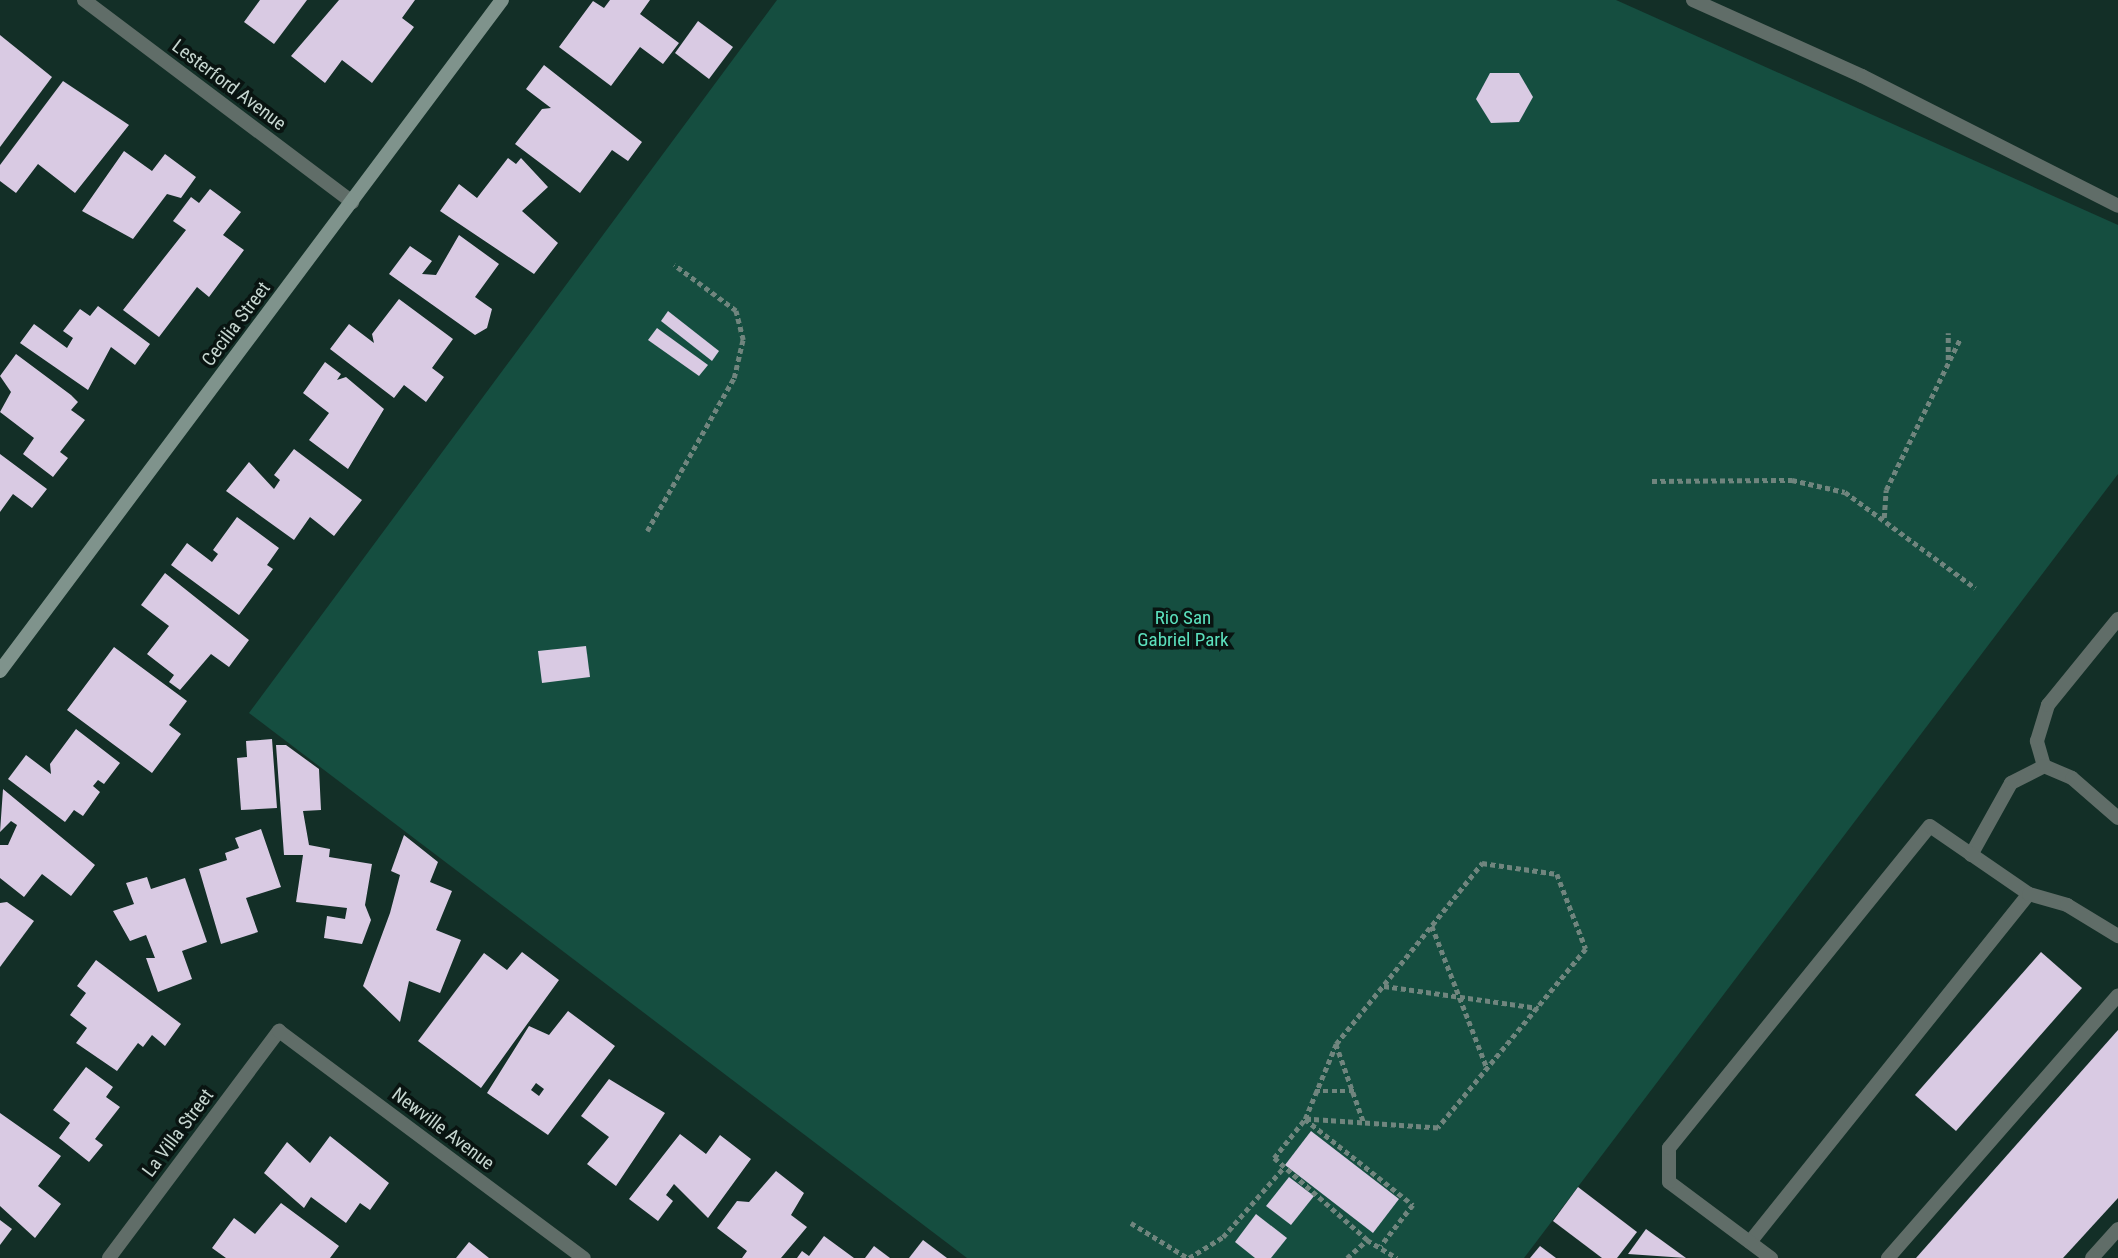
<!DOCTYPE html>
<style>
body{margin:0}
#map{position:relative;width:2118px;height:1258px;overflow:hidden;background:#132f27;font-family:"Roboto Condensed",sans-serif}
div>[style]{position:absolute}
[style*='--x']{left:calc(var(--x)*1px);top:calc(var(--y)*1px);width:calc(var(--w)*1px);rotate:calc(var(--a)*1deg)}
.green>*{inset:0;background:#154e40}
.building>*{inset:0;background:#d9cae3}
.path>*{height:4.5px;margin-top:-2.25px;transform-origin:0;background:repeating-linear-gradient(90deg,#70857e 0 5px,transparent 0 8.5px)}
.lane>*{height:14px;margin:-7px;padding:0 7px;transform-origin:7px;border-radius:7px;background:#606d68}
.street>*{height:14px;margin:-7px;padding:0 7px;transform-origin:7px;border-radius:7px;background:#606d68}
.secondary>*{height:14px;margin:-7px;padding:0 7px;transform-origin:7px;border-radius:7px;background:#7f938c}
span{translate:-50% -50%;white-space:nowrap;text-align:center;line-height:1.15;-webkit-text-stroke:7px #091411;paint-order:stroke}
.street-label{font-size:19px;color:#c6d6d0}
.park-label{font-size:19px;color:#5be0bd}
</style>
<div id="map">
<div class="green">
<i style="clip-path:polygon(777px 0,1616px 0,2118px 225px,2118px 474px,1524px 1258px,967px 1258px,249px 713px)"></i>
</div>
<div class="building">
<i style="clip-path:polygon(260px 0,307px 0,274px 44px,244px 22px)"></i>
<i style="clip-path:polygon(339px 0,415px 0,402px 18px,414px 27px,372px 83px,342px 60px,325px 83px,291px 56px)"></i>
<i style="clip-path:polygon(610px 0,650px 0,640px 14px,679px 43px,663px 64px,640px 47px,611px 86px,559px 47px,593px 1px,604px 8px)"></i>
<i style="clip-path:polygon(698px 21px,733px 47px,709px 79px,675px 53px)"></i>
<i style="clip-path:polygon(0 35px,52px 77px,0 147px)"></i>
<i style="clip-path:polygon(544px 65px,642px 142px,628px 161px,612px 150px,580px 193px,515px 144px,542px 109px,551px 108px,526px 89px)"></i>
<i style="clip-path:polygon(1490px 73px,1519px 73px,1533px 97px,1519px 122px,1491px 123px,1476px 99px)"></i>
<i style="clip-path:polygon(63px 81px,129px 125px,75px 193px,38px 164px,16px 193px,0 181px,0 165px)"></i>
<i style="clip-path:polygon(124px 151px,152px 171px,165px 154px,196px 177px,181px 198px,167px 194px,133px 239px,82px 211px)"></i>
<i style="clip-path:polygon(508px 158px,516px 164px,521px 158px,548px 187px,522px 211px,558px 243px,534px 274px,440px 211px,459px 184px,477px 198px)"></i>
<i style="clip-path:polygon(210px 189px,241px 212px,223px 235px,244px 250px,209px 297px,197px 287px,159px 337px,123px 310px,186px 230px,173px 221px,191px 197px,199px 203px)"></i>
<i style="clip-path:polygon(459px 235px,499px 264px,475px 297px,492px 309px,487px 328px,475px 335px,389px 274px,410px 246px,432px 261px,422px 274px,436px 275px)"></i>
<i style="clip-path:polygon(399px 299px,453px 339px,432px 368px,444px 377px,426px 402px,404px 385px,394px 398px,330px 349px,349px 324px,374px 343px,372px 334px)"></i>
<i style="clip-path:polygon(98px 306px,150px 344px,135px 365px,111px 347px,88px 390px,20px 343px,34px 324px,67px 348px,73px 338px,63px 331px,80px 309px,90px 316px)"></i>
<i style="clip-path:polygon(668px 311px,719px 351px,712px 361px,661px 321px)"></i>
<i style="clip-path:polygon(657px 328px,708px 365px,699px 376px,648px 340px)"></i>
<i style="clip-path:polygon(16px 354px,71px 395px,78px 402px,71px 410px,85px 420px,60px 452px,68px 458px,53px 477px,23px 454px,34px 438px,0 412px,11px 392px,0 376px)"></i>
<i style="clip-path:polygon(325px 362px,341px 374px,337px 380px,346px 377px,384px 409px,348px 469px,309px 440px,329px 413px,303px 393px)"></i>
<i style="clip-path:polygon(294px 449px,362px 500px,334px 536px,310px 517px,294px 540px,226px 491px,249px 462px,274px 489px,280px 480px,274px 475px)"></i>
<i style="clip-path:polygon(0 454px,47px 489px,32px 508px,13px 494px,0 512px)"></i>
<i style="clip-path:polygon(237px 517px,279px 548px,267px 565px,273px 569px,239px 615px,171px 565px,187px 543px,212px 562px,218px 554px,213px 550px)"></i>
<i style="clip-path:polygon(165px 573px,249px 640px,229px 667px,211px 654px,180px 690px,169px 682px,174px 675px,147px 654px,169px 626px,141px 605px)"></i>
<i style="clip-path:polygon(586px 646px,590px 677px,542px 683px,538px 651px)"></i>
<i style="clip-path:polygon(114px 647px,187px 701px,169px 725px,181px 734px,152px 773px,67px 710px)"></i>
<i style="clip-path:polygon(76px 729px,120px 763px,104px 784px,98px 780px,93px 786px,100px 792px,83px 816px,74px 810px,65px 822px,8px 779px,26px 755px,51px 774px,50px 764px)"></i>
<i style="clip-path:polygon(272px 739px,277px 808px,241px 810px,237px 758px,247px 757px,246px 741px)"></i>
<i style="clip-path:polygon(276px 745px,286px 745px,319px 769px,321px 810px,303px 811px,309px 845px,330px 849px,329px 857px,372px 864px,365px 905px,371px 920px,362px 944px,324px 938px,327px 916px,345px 919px,347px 908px,296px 902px,303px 855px,284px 855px)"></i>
<i style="clip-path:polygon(3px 789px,95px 865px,71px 896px,42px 874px,24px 897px,0 878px,0 845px,8px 845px,17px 825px,11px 821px,0 832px)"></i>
<i style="clip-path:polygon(261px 829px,281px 887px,246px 898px,258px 932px,221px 944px,199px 869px,227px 860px,225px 853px,239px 848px,235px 838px)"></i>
<i style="clip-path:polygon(404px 835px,438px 862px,430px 882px,452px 891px,436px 930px,461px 940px,440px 993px,409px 981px,400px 1022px,363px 986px,390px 913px,400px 875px,391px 871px)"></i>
<i style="clip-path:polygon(147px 877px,151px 889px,185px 878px,207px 942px,182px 951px,192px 979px,158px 992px,146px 958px,155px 958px,146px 935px,130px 941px,113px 911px,134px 904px,126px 883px)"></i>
<i style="clip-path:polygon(7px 902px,34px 921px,0 967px,0 903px)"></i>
<i style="clip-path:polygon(522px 952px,559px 980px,481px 1088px,418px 1041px,484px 953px,507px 970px)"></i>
<i style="clip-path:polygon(2041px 952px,2082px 988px,1956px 1131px,1915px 1095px)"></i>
<i style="clip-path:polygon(96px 960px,181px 1024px,165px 1046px,152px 1035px,143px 1047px,138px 1043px,117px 1071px,76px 1043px,87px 1028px,70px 1015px,86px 993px,77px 986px)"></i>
<i style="clip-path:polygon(evenodd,568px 1011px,615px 1046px,548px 1135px,487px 1093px,529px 1026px,549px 1035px,568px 1011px,536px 1083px,544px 1089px,539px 1096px,531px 1090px,536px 1083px)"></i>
<i style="clip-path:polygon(2118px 1030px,2118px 1198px,2063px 1258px,1916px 1258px)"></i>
<i style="clip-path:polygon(86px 1067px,113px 1087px,106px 1097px,120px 1107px,95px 1139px,103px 1145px,89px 1162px,59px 1138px,70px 1123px,53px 1110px)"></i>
<i style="clip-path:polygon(609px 1079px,665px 1113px,616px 1186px,587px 1164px,609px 1137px,581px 1116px)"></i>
<i style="clip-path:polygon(0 1113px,61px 1156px,38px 1186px,61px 1204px,35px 1238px,0 1206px)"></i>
<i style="clip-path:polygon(1311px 1131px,1399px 1199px,1373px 1233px,1285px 1165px)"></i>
<i style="clip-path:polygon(680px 1134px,706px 1154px,720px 1135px,751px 1159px,708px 1218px,674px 1184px,666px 1195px,673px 1201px,658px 1221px,629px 1199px)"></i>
<i style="clip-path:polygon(330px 1136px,389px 1183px,370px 1210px,360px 1203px,346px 1223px,311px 1197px,304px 1208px,264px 1173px,287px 1142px,310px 1163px)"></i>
<i style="clip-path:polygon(776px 1171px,804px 1193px,791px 1215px,807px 1227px,781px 1258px,742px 1258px,747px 1251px,717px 1228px,737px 1201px,749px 1202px)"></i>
<i style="clip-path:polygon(1289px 1177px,1314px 1196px,1291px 1225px,1266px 1206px)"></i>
<i style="clip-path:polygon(1578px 1187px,1637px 1232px,1617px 1258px,1602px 1258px,1553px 1221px)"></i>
<i style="clip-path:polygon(281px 1203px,339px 1246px,330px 1258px,226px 1258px,212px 1248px,234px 1218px,255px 1234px)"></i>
<i style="clip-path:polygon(1256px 1214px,1287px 1238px,1271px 1258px,1255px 1258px,1235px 1242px)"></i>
<i style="clip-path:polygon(0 1220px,12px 1229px,0 1245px)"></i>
<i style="clip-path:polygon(1646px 1229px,1686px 1258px,1628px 1254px)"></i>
<i style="clip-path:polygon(824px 1236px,854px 1258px,797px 1258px,802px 1251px,809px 1256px)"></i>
<i style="clip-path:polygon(923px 1240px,947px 1258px,909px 1258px)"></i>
<i style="clip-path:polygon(469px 1242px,489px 1258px,456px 1258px)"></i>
<i style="clip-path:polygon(874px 1246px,890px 1258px,865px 1258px)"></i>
<i style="clip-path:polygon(1540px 1246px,1556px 1258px,1530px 1258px)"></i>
</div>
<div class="path">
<i style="--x:1948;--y:360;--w:27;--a:-90"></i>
<i style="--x:1652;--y:481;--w:140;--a:-0.4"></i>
<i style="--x:1792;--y:480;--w:54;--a:12.8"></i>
<i style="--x:1845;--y:492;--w:162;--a:36.4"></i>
<i style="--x:1884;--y:518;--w:28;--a:-86"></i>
<i style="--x:1886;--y:490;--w:168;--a:-63.9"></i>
<i style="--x:647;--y:531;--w:176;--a:-60.4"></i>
<i style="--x:734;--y:378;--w:39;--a:-77"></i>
<i style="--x:743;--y:340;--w:30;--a:-104"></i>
<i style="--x:736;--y:311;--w:77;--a:-143.4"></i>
<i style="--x:1482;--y:863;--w:76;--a:8.3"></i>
<i style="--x:1557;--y:874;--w:80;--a:68.9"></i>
<i style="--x:1586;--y:949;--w:232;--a:129.6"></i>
<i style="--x:1438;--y:1128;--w:133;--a:-176.1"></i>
<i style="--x:1305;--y:1119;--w:81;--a:-67.5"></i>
<i style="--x:1336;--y:1044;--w:233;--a:-51.1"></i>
<i style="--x:1432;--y:926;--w:152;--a:68.8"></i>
<i style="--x:1384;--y:986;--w:156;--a:8.1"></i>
<i style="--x:1336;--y:1044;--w:84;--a:70.5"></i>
<i style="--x:1315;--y:1091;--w:39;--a:0"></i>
<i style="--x:1131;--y:1223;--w:67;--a:31.6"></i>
<i style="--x:1367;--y:1240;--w:124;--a:-138.6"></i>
<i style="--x:1274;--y:1158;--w:50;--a:-51.5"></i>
<i style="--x:1305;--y:1119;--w:138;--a:38.5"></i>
<i style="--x:1413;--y:1205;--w:52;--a:128"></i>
<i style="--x:1189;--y:1258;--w:40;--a:-32"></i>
<i style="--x:1223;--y:1237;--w:93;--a:-48.9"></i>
<i style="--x:1347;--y:1258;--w:27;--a:-42"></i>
<i style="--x:1367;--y:1240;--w:35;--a:31"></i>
</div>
<div class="lane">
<i style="--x:1693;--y:0;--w:185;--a:24.2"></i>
<i style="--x:1862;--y:76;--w:287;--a:26.9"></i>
<i style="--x:2044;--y:766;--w:26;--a:-106"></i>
<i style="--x:2037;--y:741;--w:38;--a:-73"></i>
<i style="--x:2048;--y:705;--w:111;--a:-50.9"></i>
<i style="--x:1971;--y:855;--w:82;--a:-60.9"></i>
<i style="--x:2011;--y:783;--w:37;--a:-27"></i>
<i style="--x:2044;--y:766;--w:30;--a:23"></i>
<i style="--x:2072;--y:778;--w:61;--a:41"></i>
<i style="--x:1750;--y:1242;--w:446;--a:-51.3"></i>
<i style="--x:1771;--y:1258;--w:127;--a:-143.3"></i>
<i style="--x:1669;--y:1182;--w:34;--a:-90"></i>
<i style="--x:1669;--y:1148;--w:414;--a:-51"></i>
<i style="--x:1930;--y:826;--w:120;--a:34.5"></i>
<i style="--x:2029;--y:894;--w:40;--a:16"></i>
<i style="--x:2067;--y:905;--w:60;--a:31.3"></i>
<i style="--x:1888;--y:1258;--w:349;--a:-48.8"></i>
<i style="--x:2092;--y:1258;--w:39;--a:-48"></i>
</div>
<div class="street">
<i style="--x:84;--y:0;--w:336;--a:37"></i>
<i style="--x:109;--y:1258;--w:284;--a:-53.2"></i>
<i style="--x:279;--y:1031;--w:380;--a:36.7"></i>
</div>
<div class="secondary">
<i style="--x:0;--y:671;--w:838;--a:-53.2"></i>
</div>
<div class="street-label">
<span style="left:229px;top:85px;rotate:37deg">Lesterford Avenue</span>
<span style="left:236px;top:324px;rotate:-53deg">Cecilia Street</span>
<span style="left:443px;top:1129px;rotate:37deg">Newville Avenue</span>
<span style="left:178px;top:1133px;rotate:-53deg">La Villa Street</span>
</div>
<div class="park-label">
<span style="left:1183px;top:629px">Rio San<br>Gabriel Park</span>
</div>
</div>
